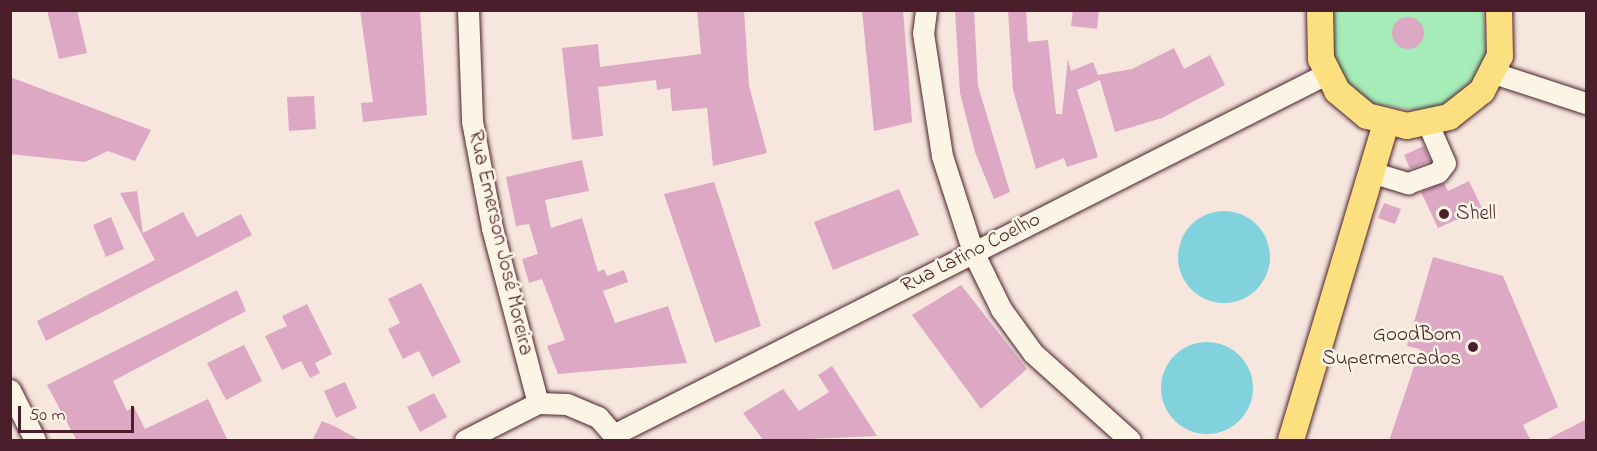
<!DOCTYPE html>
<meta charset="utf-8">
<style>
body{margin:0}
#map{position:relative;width:1597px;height:451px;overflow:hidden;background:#f6e6de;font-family:"Indie Flower",sans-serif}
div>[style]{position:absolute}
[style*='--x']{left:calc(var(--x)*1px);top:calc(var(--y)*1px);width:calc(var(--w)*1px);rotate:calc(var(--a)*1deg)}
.green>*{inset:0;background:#a5ecb9}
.water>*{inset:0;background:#82d2de}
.round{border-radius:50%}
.building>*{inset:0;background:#dca8c3}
.roads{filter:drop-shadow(0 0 2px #4a1f2b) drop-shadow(0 0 2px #4a1f2b)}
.minor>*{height:21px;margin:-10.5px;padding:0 10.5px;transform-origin:10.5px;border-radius:10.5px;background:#fcf5e5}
.major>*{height:26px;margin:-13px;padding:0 13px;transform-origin:13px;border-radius:13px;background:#fce080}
.dots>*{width:16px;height:16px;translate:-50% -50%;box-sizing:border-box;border:3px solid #fcf5e5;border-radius:50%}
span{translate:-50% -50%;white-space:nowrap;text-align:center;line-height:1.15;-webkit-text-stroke:5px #fcf5e5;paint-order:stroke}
.poi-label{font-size:21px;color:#4a1f2b}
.left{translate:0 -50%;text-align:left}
.right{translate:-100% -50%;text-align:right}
.street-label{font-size:21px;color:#4a1f2b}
.frame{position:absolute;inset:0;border:12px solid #4a1f2b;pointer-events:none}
.scale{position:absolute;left:18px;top:406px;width:116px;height:27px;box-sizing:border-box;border:3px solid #4a1f2b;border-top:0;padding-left:8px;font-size:18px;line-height:21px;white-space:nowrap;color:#4a1f2b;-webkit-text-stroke:4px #fcf5e5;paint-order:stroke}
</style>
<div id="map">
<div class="green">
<i style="clip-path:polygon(1333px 11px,1483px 11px,1486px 51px,1480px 73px,1448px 104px,1426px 112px,1369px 103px,1341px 75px,1332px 54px)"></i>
</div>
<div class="water">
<i class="round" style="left:1178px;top:211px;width:92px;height:92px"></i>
<i class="round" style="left:1161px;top:342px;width:92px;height:92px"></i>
</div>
<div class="building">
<i style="clip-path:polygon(47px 10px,77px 10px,87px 53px,59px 59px)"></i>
<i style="clip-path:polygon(360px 10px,420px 10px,427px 115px,363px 122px,361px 103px,373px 102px)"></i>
<i style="clip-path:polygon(697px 10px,744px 10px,749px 86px,767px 153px,713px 166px,707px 108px,672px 111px,670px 88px,657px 90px,656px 80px,598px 87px,603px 136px,572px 140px,562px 48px,598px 44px,600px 67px,701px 54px)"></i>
<i style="clip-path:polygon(862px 10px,903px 10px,912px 122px,874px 131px)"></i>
<i style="clip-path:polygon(955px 10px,974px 10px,978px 86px,1010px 192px,994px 199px,975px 152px,960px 93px)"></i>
<i style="clip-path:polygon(1008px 10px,1026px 10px,1028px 42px,1048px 40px,1056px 114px,1062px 114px,1068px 59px,1071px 71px,1093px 62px,1098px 75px,1132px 69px,1174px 48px,1184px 69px,1210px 55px,1225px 85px,1162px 118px,1115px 132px,1100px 80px,1077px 90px,1098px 157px,1067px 167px,1064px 158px,1036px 169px,1013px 90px)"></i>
<i style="clip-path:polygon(1073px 10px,1099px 10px,1097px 29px,1071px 26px)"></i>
<i class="round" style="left:1392px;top:17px;width:32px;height:32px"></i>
<i style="clip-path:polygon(10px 77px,151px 130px,135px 161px,108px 151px,85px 162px,10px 154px)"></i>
<i style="clip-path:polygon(314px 96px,316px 129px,289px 131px,287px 97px)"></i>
<i style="clip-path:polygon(1424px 146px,1430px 161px,1410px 169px,1404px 155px)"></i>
<i style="clip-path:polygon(582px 160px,589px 191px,545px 200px,551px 228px,582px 218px,598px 272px,604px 269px,607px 276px,624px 270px,628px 282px,603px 291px,615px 323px,668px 306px,687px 363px,558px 374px,547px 346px,565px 340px,542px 279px,529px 283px,522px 259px,538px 254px,529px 224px,516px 226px,506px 177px)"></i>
<i style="clip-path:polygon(1469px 181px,1482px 208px,1438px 228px,1421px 192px,1444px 183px,1448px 191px)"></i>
<i style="clip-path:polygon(714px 182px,761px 326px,715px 343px,664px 194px)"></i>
<i style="clip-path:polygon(899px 189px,919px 235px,833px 270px,814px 222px)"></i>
<i style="clip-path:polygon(137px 191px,143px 233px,183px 212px,197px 237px,241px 214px,252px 235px,46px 341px,37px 321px,155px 260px,120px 193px)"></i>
<i style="clip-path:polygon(1384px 203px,1401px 209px,1395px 224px,1378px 218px)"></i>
<i style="clip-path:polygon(111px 217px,124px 249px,106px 257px,93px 225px)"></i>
<i style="clip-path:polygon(1433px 257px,1503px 276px,1558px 407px,1523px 425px,1531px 441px,1389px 441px,1420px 349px,1407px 346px)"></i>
<i style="clip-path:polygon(421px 283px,461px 362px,432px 377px,419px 351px,403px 359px,388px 329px,400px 323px,388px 299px)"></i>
<i style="clip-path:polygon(961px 285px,1027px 369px,981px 409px,912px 315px)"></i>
<i style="clip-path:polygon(237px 290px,246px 311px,113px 381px,127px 411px,134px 407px,145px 429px,208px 399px,228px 441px,77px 441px,47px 385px)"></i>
<i style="clip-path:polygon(307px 304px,332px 354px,315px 363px,320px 373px,310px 378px,301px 361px,282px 370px,265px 336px,287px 326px,282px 316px)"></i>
<i style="clip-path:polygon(244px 345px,262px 381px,226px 400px,207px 363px)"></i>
<i style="clip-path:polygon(832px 366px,877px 436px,764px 441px,743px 413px,783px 389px,799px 411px,829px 392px,818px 375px)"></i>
<i style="clip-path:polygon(345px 382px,357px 408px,336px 418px,324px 391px)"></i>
<i style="clip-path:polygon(434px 393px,447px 417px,420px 432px,407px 407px)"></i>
<i style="clip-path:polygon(1587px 419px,1587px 441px,1544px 441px)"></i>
<i style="clip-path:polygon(322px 421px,336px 427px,361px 441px,312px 441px)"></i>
</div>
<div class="roads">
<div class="minor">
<i style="--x:468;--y:10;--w:111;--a:87.9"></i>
<i style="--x:472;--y:121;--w:109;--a:79.4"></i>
<i style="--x:492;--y:228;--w:181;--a:75.3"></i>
<i style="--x:926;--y:10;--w:23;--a:97"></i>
<i style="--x:923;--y:33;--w:124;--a:81.2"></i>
<i style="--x:942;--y:156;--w:101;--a:72.1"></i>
<i style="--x:973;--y:252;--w:64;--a:63.8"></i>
<i style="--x:1001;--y:309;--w:54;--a:54"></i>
<i style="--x:1033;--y:353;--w:130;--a:41.9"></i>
<i style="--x:1494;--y:73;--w:97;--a:18.1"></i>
<i style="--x:1371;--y:172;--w:39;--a:17"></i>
<i style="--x:1408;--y:183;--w:32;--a:-20"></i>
<i style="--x:1438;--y:172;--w:11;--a:-52"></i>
<i style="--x:1445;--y:163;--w:43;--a:-113.6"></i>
<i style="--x:10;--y:390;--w:56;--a:63.4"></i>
<i style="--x:617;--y:433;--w:795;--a:-26.86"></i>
<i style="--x:465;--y:440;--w:82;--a:-26.9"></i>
<i style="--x:538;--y:403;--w:29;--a:2"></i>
<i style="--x:567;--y:404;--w:34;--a:23"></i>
<i style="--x:598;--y:417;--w:30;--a:49"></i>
</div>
<div class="major">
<i style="--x:1320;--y:10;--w:49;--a:88.8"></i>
<i style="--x:1321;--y:59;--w:36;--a:63"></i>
<i style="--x:1337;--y:91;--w:39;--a:40"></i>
<i style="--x:1367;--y:116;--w:41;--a:14"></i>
<i style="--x:1407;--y:126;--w:43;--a:-12.1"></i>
<i style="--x:1449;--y:117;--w:42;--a:-38.2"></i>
<i style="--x:1482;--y:91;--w:39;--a:-63"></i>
<i style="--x:1500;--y:56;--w:46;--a:-91.2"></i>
<i style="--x:1291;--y:440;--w:331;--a:-73.3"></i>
</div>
</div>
<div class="dots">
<i style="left:1444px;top:214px;background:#4a1f2b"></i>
<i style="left:1473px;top:347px;background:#4a1f2b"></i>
</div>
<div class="poi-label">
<span class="left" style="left:1456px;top:214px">Shell</span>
<span class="right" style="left:1461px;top:347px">GoodBom<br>Supermercados</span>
</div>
<div class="street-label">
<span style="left:500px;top:243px;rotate:77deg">Rua Emerson José Moreira</span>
<span style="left:971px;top:253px;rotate:-27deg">Rua Latino Coelho</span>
</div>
<div class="frame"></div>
<div class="scale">50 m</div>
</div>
